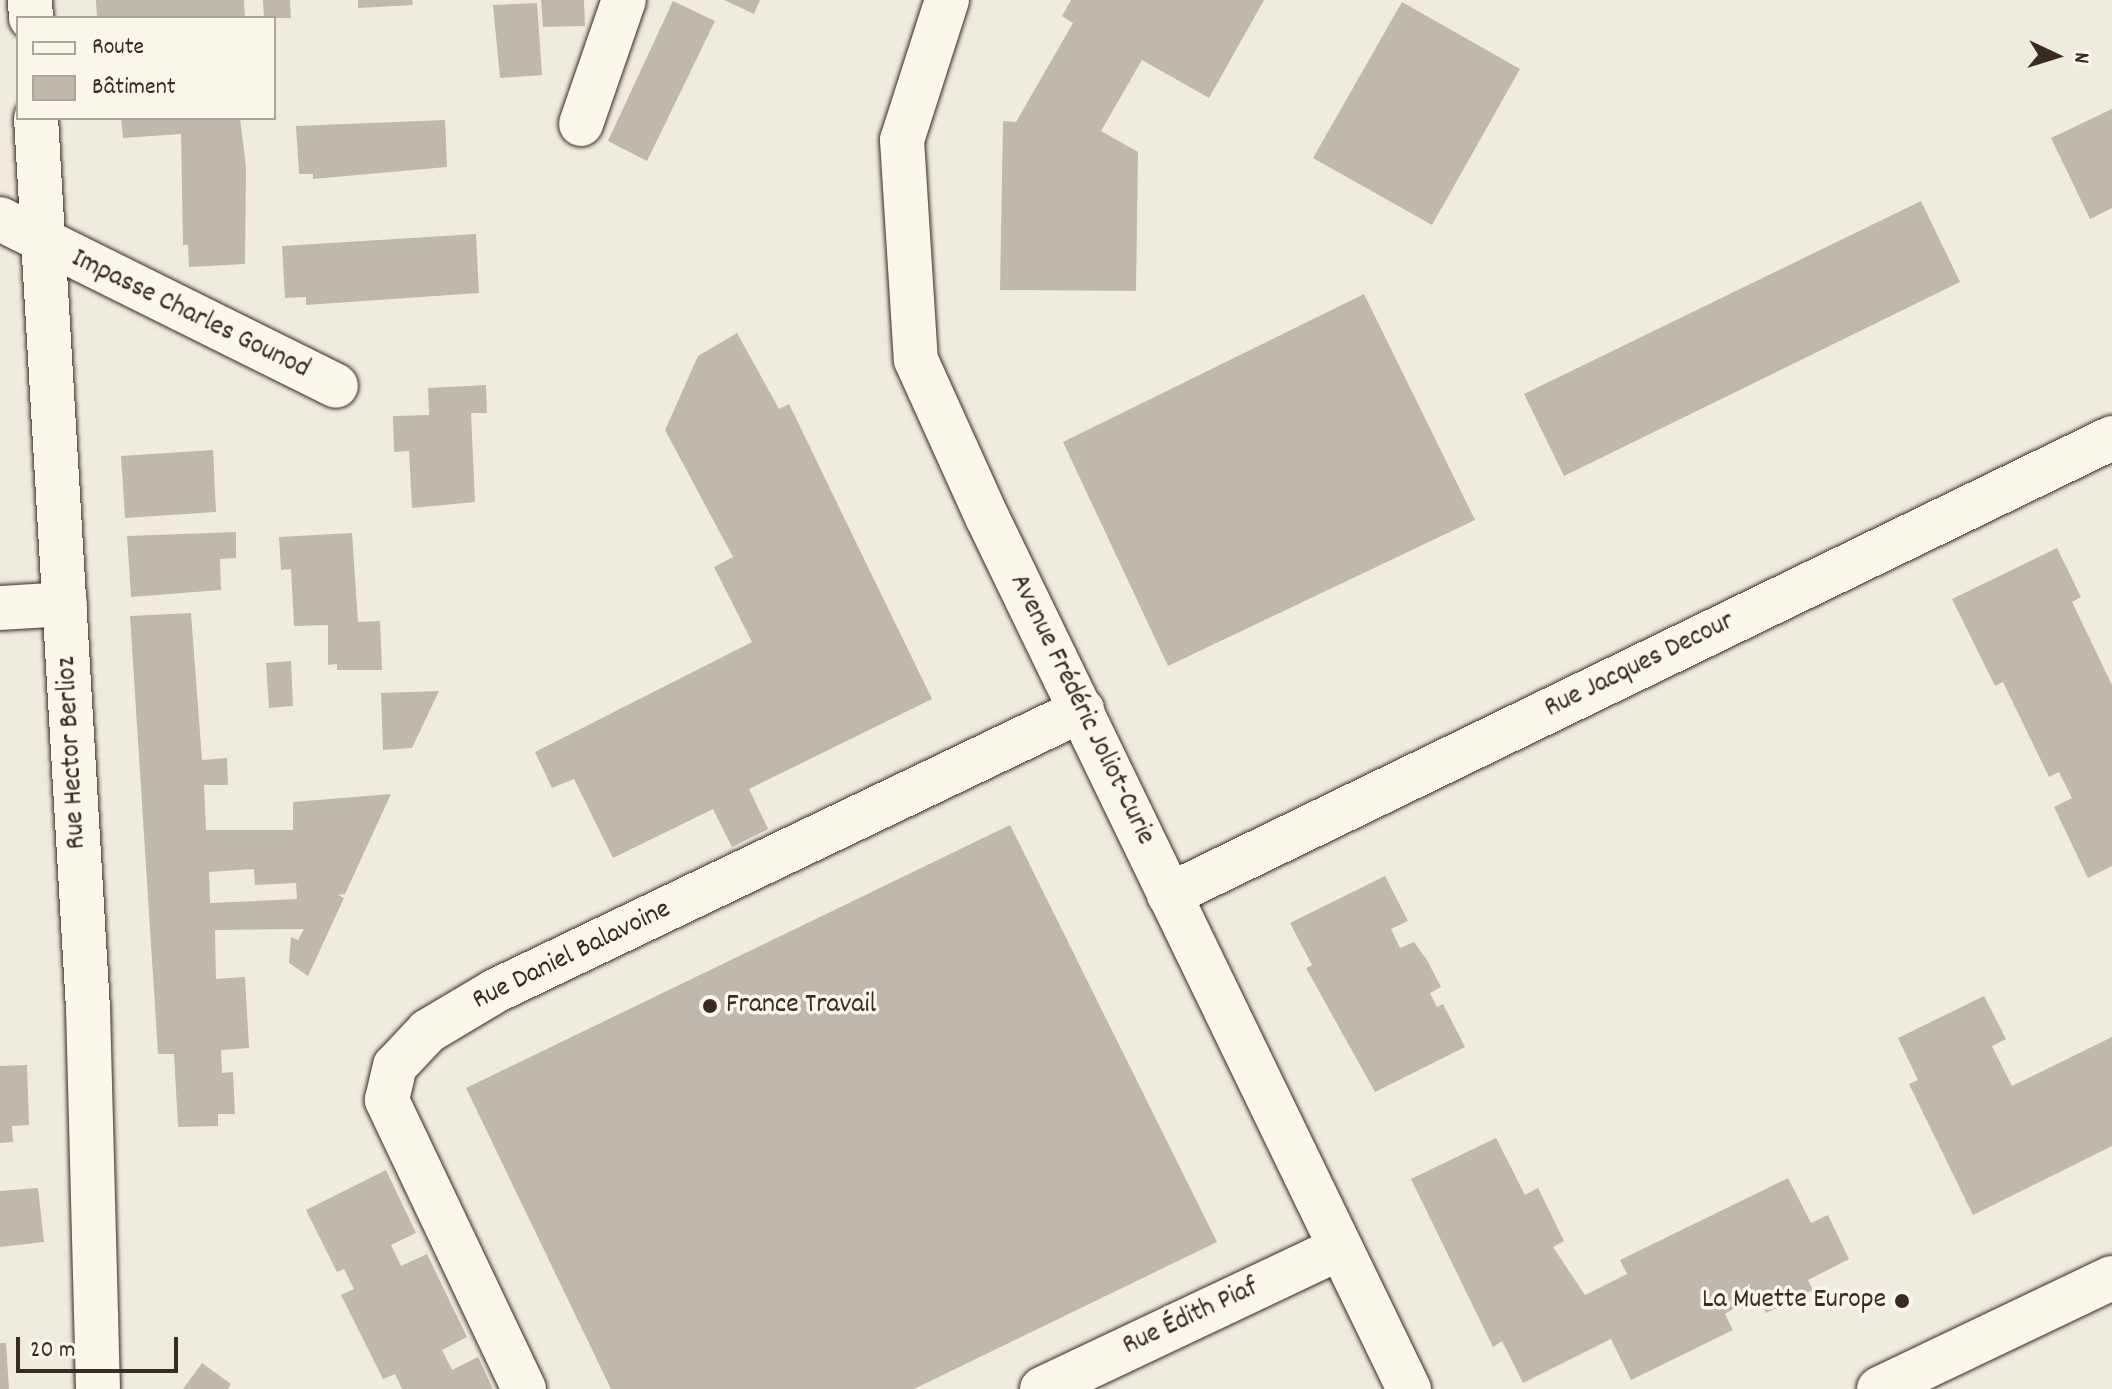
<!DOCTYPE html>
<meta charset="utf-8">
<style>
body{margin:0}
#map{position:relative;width:2112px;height:1389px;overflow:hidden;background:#f0ebe0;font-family:Dekko,sans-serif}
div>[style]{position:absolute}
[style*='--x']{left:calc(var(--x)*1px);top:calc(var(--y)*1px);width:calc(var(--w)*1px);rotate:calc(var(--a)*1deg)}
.building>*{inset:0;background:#c0b8ad}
.roads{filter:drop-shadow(0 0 2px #3b2a1e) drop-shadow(0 0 2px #3b2a1e)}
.minor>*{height:44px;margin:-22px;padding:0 22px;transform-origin:22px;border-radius:22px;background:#fbf7ec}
.dots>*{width:22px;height:22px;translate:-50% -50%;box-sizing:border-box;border:4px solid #fbf7ec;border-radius:50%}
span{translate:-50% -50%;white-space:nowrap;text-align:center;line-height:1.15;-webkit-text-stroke:7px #fbf7ec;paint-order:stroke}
.street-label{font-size:28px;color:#3b2a1e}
.poi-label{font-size:28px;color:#3b2a1e}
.left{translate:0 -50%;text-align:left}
.right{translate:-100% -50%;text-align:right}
.legend{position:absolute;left:16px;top:16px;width:260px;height:104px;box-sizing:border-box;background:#fbf7ec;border:2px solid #aea59a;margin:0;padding:10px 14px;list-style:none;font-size:24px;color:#3b2a1e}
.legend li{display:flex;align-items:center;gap:16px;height:40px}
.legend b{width:40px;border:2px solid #aea59a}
.north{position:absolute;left:2016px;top:16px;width:80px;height:80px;-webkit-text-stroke:6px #fbf7ec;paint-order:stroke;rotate:94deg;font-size:22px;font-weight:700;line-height:32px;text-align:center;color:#3b2a1e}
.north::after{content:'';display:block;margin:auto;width:28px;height:36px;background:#3b2a1e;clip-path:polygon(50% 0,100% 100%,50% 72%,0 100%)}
.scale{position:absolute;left:16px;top:1337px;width:162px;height:36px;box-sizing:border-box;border:4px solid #3b2a1e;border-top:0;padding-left:10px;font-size:24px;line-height:28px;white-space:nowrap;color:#3b2a1e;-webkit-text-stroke:6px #fbf7ec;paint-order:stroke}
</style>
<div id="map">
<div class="building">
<i style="clip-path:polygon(96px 0,244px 0,245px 18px,97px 18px)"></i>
<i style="clip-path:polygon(263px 0,290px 0,291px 18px,264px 18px)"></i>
<i style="clip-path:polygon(358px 0,412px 0,413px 5px,358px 8px)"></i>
<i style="clip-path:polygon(541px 0,584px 0,585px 26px,543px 27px)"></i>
<i style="clip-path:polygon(724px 0,760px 0,754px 14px)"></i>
<i style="clip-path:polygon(1071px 0,1264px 0,1209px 98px,1142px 60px,1101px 131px,1138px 152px,1136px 291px,1000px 290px,1003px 121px,1016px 122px,1073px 23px,1062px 16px)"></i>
<i style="clip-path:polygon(673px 1px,715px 21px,647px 161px,608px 141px)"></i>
<i style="clip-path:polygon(1402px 2px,1520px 69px,1432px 225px,1313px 158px)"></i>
<i style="clip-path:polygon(537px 3px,542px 75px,500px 78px,493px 5px)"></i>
<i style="clip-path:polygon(2112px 109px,2112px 208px,2090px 219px,2051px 138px)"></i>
<i style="clip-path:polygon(121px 118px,240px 118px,246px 167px,245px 264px,189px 267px,188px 245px,183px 245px,181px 134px,123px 138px)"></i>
<i style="clip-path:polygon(445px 120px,447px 167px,313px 179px,313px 174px,299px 174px,296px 126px)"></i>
<i style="clip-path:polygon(1921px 201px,1960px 282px,1564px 476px,1524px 394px)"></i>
<i style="clip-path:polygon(476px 234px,479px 293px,306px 305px,306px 297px,285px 298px,282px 246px)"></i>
<i style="clip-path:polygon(1364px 294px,1475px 520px,1168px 666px,1063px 442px)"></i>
<i style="clip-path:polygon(737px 333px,779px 409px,789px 404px,932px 699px,749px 789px,768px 829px,732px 847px,713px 809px,613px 858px,574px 779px,552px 788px,535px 752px,752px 642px,714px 567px,733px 557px,665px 430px,698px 356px)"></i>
<i style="clip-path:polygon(486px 385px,487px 413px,471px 413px,475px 502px,412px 508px,409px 451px,394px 452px,393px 416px,429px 415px,428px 388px)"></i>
<i style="clip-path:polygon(213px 450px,216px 512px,125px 518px,121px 456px)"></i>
<i style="clip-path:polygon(236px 532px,236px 558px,220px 559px,221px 590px,131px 597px,127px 536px)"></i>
<i style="clip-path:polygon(352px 533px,358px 622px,380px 621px,382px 670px,337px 670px,337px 664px,328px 665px,328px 625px,294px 626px,291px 569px,281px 570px,279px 537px)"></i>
<i style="clip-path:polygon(2057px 548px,2081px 597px,2072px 602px,2112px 685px,2112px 866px,2088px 878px,2054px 807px,2072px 798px,2059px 772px,2049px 777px,2003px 682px,1995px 686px,1952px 599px)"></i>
<i style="clip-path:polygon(evenodd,191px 613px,202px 760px,227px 758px,228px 785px,204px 785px,206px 830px,293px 830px,293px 802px,391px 794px,345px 894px,338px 895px,344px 898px,308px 976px,289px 963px,291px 937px,298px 940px,304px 929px,215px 930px,216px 979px,245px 977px,249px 1048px,221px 1050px,222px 1073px,233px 1072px,235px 1114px,218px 1114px,218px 1126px,178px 1127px,174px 1054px,158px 1054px,130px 616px,191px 613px,254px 869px,255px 885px,296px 883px,297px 899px,210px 903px,209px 872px,254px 869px)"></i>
<i style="clip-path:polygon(291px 661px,293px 706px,269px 708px,266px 663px)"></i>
<i style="clip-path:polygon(439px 691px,412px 748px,383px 750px,381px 693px)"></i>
<i style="clip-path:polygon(1010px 825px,1217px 1242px,914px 1389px,611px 1389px,466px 1088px)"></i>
<i style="clip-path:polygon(1385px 876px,1408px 921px,1391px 929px,1400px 948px,1414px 942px,1427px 960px,1441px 987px,1430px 993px,1437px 1007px,1443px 1004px,1465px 1047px,1375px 1092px,1306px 968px,1312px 965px,1290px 923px)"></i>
<i style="clip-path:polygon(1984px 996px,2006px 1039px,1992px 1046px,2012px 1086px,2112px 1037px,2112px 1146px,1973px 1215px,1909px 1084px,1918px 1080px,1898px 1038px)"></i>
<i style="clip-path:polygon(27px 1065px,29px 1125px,12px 1126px,13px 1142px,0 1143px,0 1066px)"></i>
<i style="clip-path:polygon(1496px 1138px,1525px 1195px,1538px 1188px,1564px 1241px,1553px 1247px,1585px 1295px,1627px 1274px,1620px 1260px,1788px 1178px,1811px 1223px,1828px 1215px,1849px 1259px,1808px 1280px,1813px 1290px,1766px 1313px,1758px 1295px,1747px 1300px,1725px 1314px,1733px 1330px,1631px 1380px,1611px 1339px,1523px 1383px,1502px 1341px,1493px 1347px,1411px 1179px)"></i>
<i style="clip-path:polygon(386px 1170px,416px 1233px,391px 1245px,401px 1266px,427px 1254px,467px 1337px,442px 1350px,452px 1370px,478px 1357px,493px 1389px,402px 1389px,395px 1374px,383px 1379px,341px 1295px,354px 1289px,344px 1269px,337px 1272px,306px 1210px)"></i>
<i style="clip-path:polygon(38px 1188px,44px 1242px,0 1247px,0 1191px)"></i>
<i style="clip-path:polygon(0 1343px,6px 1343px,9px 1389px,0 1389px)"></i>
<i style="clip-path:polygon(202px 1363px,231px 1384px,228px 1389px,183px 1389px)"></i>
</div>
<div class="roads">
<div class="minor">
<i style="--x:30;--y:0;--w:18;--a:87"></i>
<i style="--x:947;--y:0;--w:147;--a:107.8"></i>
<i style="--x:902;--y:140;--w:220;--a:86.4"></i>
<i style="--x:916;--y:360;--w:172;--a:65.7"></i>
<i style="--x:987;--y:517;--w:969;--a:64.18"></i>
<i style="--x:36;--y:118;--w:892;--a:86.66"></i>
<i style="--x:88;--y:1008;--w:381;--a:88.5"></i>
<i style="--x:581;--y:124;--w:131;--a:-70.9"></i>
<i style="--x:0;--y:219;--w:375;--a:26.4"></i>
<i style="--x:0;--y:608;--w:65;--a:-3.5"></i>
<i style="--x:1169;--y:895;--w:1048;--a:-25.86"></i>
<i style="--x:524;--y:1389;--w:320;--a:-115.4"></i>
<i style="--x:387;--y:1100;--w:35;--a:-77"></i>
<i style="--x:395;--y:1066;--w:48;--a:-46.7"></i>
<i style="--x:428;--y:1031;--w:78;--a:-30.8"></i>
<i style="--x:495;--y:991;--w:651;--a:-25.58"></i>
<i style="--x:1042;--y:1389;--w:330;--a:-25.3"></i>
<i style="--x:1879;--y:1389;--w:258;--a:-25.5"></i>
</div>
</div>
<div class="dots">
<i style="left:710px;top:1006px;background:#3b2a1e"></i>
<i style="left:1902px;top:1301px;background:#3b2a1e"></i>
</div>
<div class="street-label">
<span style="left:190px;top:315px;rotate:26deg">Impasse Charles Gounod</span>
<span style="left:1640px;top:666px;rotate:-26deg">Rue Jacques Decour</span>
<span style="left:1081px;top:710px;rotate:64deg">Avenue Frédéric Joliot-Curie</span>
<span style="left:73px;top:753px;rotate:-93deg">Rue Hector Berlioz</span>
<span style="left:572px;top:956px;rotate:-26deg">Rue Daniel Balavoine</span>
<span style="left:1191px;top:1318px;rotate:-25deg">Rue Édith Piaf</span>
</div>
<div class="poi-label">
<span class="left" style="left:726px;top:1006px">France Travail</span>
<span class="right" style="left:1886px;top:1301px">La Muette Europe</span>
</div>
<ul class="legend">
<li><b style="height:10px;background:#fbf7ec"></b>Route</li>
<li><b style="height:22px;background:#c0b8ad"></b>Bâtiment</li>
</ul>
<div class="north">N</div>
<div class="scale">20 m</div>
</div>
